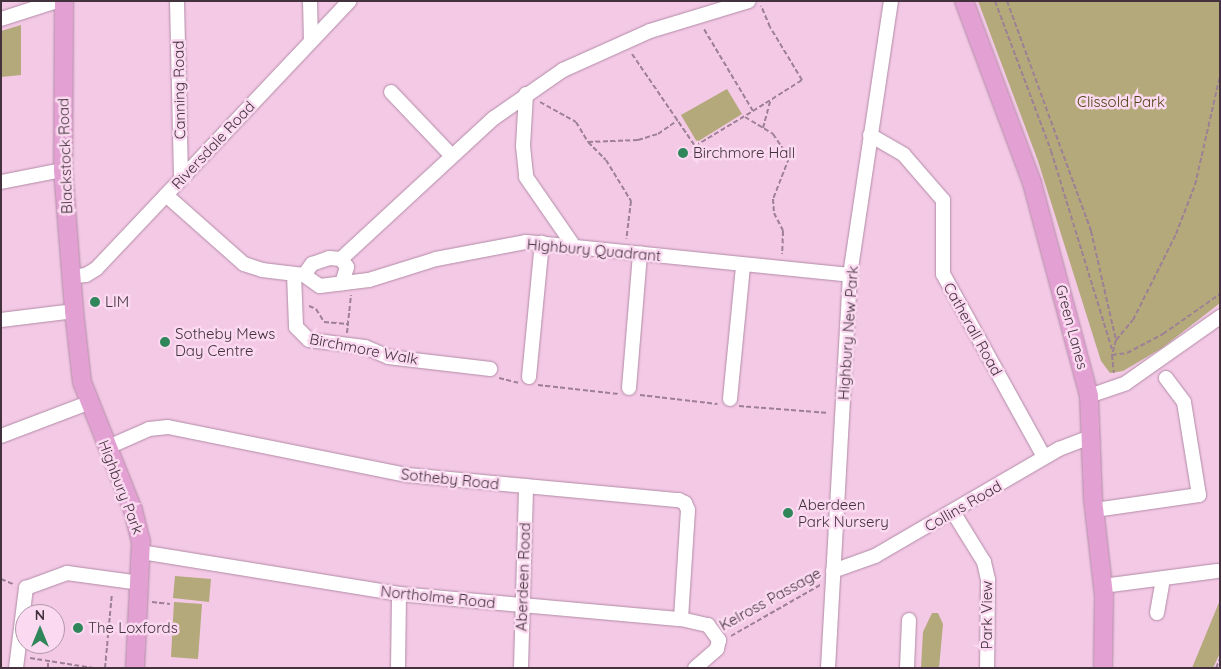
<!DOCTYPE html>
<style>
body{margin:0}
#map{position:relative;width:1221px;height:669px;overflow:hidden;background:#f3c9e6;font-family:Quicksand,sans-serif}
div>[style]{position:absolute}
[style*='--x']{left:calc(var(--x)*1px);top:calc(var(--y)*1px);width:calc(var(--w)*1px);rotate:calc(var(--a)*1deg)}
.green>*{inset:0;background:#b3a97a}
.path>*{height:2px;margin-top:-1px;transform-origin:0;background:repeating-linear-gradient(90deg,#9e8095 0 5px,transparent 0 7.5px)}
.roads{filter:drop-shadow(0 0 1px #b28ba6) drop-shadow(0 0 1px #b28ba6)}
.minor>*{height:14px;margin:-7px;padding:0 7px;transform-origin:7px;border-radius:7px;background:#fff}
.major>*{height:18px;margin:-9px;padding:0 9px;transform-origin:9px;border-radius:9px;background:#e2a1d2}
.dots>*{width:14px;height:14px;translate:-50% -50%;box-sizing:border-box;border:2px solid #fbd9f0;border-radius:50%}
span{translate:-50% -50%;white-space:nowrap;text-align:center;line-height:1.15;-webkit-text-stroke:5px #fbd9f0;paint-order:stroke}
.street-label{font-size:15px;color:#43323e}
.park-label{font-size:15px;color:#4f4514}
.poi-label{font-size:15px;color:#43323e}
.left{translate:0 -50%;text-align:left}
.frame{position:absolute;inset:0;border:2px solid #43323e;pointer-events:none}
.north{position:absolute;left:15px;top:604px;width:50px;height:50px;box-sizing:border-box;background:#fbd9f0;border:1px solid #b196a9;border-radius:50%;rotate:0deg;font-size:14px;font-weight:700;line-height:20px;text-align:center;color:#43323e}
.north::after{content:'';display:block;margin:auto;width:18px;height:22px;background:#2f865b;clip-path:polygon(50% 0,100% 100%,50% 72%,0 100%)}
</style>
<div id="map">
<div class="green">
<i style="clip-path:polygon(978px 1px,1220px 1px,1220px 303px,1162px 348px,1123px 371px,1110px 373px,1101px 361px,1038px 161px)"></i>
<i style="clip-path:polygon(21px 25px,21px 75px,1px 77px,1px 31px)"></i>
<i style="clip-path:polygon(727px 89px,742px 114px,697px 142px,681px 115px)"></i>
<i style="clip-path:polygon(175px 576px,211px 579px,209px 602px,173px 598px)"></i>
<i style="clip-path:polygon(1220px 600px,1220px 653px,1213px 668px,1192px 668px)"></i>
<i style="clip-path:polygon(174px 602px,202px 604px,198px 659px,171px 657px)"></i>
<i style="clip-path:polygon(932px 613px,938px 613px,943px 624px,939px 668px,921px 668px,923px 632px)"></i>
</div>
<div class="path">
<i style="--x:995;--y:1;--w:160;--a:69.5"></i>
<i style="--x:1051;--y:151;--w:207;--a:72.9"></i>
<i style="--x:1007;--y:1;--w:245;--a:69.9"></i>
<i style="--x:1091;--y:231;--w:112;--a:77.1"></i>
<i style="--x:1116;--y:340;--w:16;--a:105"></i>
<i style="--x:1112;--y:355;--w:18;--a:84"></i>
<i style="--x:632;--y:54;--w:112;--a:55.6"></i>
<i style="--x:695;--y:146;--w:68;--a:-31.1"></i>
<i style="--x:753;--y:111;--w:96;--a:-120.9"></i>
<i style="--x:540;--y:102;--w:41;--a:29.1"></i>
<i style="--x:576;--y:122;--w:23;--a:59"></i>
<i style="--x:588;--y:142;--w:50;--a:-2.3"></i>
<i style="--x:638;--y:140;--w:21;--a:-17"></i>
<i style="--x:658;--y:134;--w:24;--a:-35"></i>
<i style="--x:753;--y:111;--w:58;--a:-32.3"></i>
<i style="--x:802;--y:80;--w:62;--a:-121.1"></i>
<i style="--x:770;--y:27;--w:23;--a:-113"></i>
<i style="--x:745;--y:117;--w:33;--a:31"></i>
<i style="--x:773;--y:134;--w:29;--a:56"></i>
<i style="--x:789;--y:158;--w:44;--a:111.3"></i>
<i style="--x:773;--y:199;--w:14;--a:86"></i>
<i style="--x:774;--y:213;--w:20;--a:63"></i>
<i style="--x:783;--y:231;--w:23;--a:92"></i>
<i style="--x:763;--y:128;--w:28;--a:-75"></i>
<i style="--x:588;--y:142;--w:25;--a:45"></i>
<i style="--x:606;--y:160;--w:48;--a:58.6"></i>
<i style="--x:631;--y:201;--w:38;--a:97"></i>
<i style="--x:309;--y:306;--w:8;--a:23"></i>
<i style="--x:316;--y:309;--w:15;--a:58"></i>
<i style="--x:324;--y:322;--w:24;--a:5"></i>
<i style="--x:347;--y:333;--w:38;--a:-84"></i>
<i style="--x:1116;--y:340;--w:26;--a:-50"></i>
<i style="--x:1133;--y:320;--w:96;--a:-63.4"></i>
<i style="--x:1176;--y:234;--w:53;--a:-68.8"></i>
<i style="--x:1195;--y:185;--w:112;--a:-77.1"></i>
<i style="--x:1112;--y:355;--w:15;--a:-8"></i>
<i style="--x:1127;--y:353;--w:41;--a:-27.8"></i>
<i style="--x:1163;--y:334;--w:70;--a:-35.1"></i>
<i style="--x:499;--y:378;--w:21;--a:14"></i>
<i style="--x:538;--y:385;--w:81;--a:6.4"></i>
<i style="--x:640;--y:395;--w:78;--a:6.7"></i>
<i style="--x:739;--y:406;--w:90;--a:4.4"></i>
<i style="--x:1;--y:579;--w:15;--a:23"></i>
<i style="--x:152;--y:602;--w:18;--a:6"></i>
<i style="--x:731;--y:636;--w:103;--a:-29.8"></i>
<i style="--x:30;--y:658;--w:64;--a:9"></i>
<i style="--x:48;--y:668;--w:6;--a:-90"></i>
<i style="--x:105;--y:668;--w:75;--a:-84.7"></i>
<i style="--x:1216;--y:668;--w:10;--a:-66"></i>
</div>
<div class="roads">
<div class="minor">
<i style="--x:177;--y:1;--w:178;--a:88.7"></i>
<i style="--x:310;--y:1;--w:40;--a:88.6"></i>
<i style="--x:1;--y:19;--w:59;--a:-17.8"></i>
<i style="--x:391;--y:92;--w:88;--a:46.4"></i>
<i style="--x:526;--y:94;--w:52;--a:93.3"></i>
<i style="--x:523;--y:146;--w:31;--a:84"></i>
<i style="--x:526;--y:177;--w:83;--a:55.3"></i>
<i style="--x:870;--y:135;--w:39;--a:30"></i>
<i style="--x:904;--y:155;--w:60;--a:49.1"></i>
<i style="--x:943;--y:200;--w:74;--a:90"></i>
<i style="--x:943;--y:274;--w:209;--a:61.1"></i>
<i style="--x:1;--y:182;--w:63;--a:-11"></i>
<i style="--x:166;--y:195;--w:104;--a:41.5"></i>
<i style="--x:244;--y:264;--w:19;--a:18"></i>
<i style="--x:262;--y:270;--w:42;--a:6.8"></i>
<i style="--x:304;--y:275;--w:19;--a:35"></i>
<i style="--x:320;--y:286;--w:49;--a:-7"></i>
<i style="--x:369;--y:280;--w:70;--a:-17.4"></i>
<i style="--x:436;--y:259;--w:92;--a:-10.7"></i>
<i style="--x:526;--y:242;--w:326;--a:5.8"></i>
<i style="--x:341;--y:259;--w:208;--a:-42.7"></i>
<i style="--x:494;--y:118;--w:84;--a:-34.8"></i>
<i style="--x:563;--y:70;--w:95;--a:-24.1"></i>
<i style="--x:650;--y:31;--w:103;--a:-16.9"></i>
<i style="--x:294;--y:274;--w:53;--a:87.8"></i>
<i style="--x:296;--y:327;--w:18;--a:45"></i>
<i style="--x:309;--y:340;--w:56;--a:7.1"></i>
<i style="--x:365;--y:347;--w:25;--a:23"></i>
<i style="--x:388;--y:357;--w:103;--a:6.7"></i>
<i style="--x:304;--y:275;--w:14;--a:-54"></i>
<i style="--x:312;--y:264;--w:18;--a:-19"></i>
<i style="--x:329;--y:258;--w:12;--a:5"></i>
<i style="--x:341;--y:259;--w:10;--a:53"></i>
<i style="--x:347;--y:267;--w:17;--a:107"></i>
<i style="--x:71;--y:277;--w:15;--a:-8"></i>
<i style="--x:86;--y:275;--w:12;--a:-31"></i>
<i style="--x:96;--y:269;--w:369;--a:-46.6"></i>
<i style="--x:1;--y:320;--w:74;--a:-7"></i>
<i style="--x:529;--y:377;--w:135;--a:-84.5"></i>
<i style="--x:629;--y:388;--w:135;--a:-85.3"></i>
<i style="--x:1089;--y:396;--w:39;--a:-19"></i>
<i style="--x:1126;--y:383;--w:115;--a:-35.1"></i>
<i style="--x:730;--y:399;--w:134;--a:-84.4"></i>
<i style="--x:1;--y:436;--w:93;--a:-20.8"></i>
<i style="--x:106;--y:448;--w:47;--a:-23.8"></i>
<i style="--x:149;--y:429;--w:19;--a:-6"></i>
<i style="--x:168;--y:427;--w:244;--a:11.4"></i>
<i style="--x:407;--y:475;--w:273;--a:5.3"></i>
<i style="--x:679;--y:500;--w:7;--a:27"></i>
<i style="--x:685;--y:503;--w:8;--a:67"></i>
<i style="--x:688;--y:510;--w:109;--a:93.7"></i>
<i style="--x:1095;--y:510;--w:105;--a:-8.2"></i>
<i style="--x:1199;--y:495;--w:94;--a:-99.2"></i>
<i style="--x:1184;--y:402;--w:30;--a:-127"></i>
<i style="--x:953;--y:512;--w:59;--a:58.2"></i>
<i style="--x:984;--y:562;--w:17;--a:77"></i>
<i style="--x:988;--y:579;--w:89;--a:90.6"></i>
<i style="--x:141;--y:552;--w:261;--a:9.2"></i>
<i style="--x:399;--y:594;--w:283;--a:5.1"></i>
<i style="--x:681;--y:619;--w:28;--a:13"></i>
<i style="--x:708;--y:625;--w:19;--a:54"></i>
<i style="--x:719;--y:640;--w:9;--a:103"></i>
<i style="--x:717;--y:649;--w:29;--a:139"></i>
<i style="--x:833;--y:571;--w:45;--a:-19.7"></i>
<i style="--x:875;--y:556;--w:213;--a:-30.2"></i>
<i style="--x:1059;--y:449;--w:34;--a:-21"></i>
<i style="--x:1103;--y:586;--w:115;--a:-7.5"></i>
<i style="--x:1157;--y:613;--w:35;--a:-80"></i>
<i style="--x:16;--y:668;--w:81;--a:-82.9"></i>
<i style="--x:26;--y:588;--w:44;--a:-20.1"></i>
<i style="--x:67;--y:573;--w:74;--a:7.8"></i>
<i style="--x:398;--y:668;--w:74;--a:-89.2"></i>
<i style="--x:521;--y:668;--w:182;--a:-88.4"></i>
<i style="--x:828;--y:668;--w:394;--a:-86.8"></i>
<i style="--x:850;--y:275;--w:277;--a:-81.5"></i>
<i style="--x:907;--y:668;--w:48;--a:-87.6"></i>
</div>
<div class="major">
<i style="--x:64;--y:1;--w:169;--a:90.3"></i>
<i style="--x:63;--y:170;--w:141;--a:85.5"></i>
<i style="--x:74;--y:311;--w:71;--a:83.6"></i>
<i style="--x:82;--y:382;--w:138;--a:68.3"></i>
<i style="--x:133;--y:510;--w:32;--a:76"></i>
<i style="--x:141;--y:541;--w:127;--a:92.7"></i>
<i style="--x:964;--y:1;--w:194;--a:69.5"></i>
<i style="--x:1032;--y:183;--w:220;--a:75"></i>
<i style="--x:1089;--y:396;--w:103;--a:87.8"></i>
<i style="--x:1093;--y:499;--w:97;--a:83.5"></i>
<i style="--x:1104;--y:595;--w:73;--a:90.8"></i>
</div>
</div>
<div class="dots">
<i style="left:683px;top:153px;background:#2f865b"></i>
<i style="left:95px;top:302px;background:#2f865b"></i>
<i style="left:165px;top:342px;background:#2f865b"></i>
<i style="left:788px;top:513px;background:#2f865b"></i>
<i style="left:78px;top:628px;background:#2f865b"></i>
</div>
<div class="street-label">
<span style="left:179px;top:90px;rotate:-91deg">Canning Road</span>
<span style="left:213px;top:145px;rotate:-47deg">Riversdale Road</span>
<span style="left:65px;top:156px;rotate:-92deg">Blackstock Road</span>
<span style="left:594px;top:250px;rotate:5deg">Highbury Quadrant</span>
<span style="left:1072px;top:327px;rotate:75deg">Green Lanes</span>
<span style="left:973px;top:329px;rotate:61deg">Catherall Road</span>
<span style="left:848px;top:333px;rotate:-86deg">Highbury New Park</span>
<span style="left:364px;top:349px;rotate:11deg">Birchmore Walk</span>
<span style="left:450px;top:479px;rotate:6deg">Sotheby Road</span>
<span style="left:121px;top:487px;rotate:69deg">Highbury Park</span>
<span style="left:963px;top:506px;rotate:-30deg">Collins Road</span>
<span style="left:523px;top:577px;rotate:-88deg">Aberdeen Road</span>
<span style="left:438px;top:597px;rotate:6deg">Northolme Road</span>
<span style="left:770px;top:599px;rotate:-29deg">Kelross Passage</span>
<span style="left:987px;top:615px;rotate:-90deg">Park View</span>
</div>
<div class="park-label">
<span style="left:1121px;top:102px">Clissold Park</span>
</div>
<div class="poi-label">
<span class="left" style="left:693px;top:153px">Birchmore Hall</span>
<span class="left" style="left:105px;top:302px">LIM</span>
<span class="left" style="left:175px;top:342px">Sotheby Mews<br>Day Centre</span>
<span class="left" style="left:798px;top:513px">Aberdeen<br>Park Nursery</span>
<span class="left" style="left:88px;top:628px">The Loxfords</span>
</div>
<div class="frame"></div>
<div class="north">N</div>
</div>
